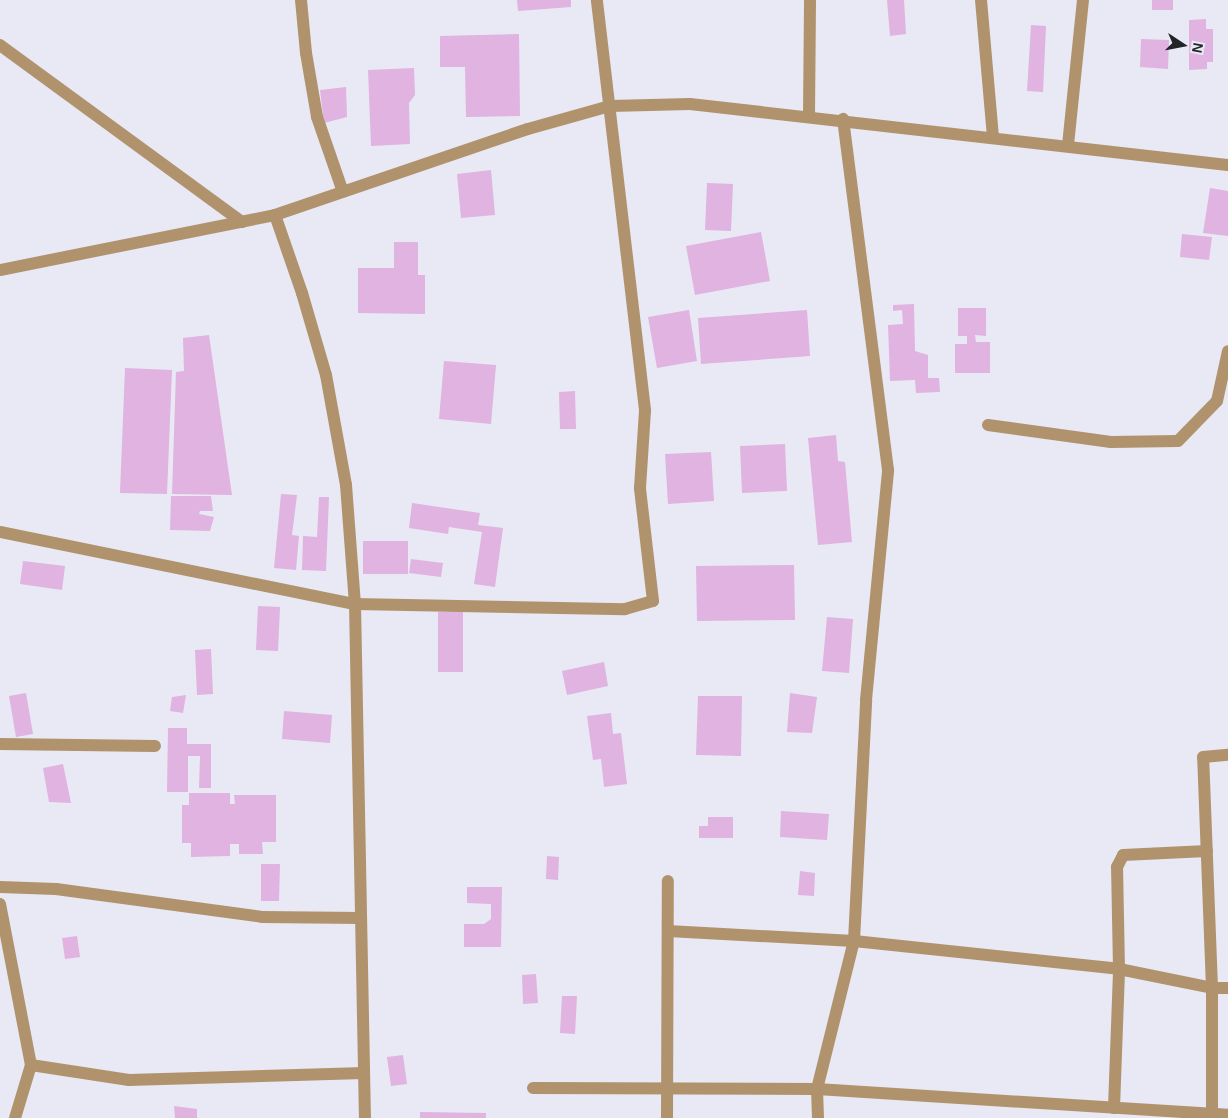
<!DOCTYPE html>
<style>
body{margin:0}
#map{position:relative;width:1228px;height:1118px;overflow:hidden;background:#e8e9f5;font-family:Arial,sans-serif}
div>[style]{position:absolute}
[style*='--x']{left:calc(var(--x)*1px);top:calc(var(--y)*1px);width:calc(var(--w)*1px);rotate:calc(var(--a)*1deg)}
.building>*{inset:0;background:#e0b3e0}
.street>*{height:12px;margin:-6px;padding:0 6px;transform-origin:6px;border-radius:6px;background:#b0936d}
span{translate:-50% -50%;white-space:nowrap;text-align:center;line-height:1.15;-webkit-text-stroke:4.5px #e8e9f5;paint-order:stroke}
.north{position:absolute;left:1158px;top:20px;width:50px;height:50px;-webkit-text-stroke:4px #e8e9f5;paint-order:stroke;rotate:101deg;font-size:14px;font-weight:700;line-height:20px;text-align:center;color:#232428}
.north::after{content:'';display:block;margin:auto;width:18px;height:22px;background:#232428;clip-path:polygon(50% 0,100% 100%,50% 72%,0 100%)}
</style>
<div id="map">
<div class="building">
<i style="clip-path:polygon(517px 0,571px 0,571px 7px,518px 11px)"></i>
<i style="clip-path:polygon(887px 0,904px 0,906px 34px,890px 36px)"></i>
<i style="clip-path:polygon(1152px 0,1173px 0,1173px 10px,1152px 10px)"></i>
<i style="clip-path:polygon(1206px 19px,1206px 29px,1213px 29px,1213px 62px,1207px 62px,1207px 69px,1189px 70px,1189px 20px)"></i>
<i style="clip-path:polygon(1031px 25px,1046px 26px,1043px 92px,1027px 91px)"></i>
<i style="clip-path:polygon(519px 34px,520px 116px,466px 117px,465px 67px,440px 67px,440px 36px)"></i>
<i style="clip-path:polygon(1141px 39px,1169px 40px,1168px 69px,1140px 67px)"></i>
<i style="clip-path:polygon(414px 68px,415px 95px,409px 103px,410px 144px,371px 146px,368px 70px)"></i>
<i style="clip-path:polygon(346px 87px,347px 117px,324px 123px,320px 90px)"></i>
<i style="clip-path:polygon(491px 170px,495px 215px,461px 218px,457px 174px)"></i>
<i style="clip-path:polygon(707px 183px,733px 184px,731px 231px,705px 230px)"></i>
<i style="clip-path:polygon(1210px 188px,1228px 191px,1228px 236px,1203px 233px)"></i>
<i style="clip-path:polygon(761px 232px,770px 281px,695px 295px,686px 246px)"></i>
<i style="clip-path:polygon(1182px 234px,1212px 237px,1209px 260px,1180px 257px)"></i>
<i style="clip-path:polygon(394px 242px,418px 242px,418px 275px,425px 275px,425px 314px,358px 313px,358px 268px,394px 268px)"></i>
<i style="clip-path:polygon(914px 304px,915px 351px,928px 355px,928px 378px,939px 378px,940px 392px,916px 393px,915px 380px,890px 381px,888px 325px,903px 324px,902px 310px,893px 311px,893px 305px)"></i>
<i style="clip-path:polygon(958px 308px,986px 308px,986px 336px,975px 335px,976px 342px,990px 342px,990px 373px,955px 373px,955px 344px,967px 344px,967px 336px,958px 336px)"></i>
<i style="clip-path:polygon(689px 310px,697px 361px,657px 368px,648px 317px)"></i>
<i style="clip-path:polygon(807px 310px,810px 356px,701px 364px,698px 318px)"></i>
<i style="clip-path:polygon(209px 335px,232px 495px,172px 494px,176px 372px,184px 371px,183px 338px)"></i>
<i style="clip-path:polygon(444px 361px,496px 365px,491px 424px,439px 419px)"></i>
<i style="clip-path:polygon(125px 368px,172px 370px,167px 494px,120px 493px)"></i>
<i style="clip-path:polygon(575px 391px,576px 429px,560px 429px,559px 392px)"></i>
<i style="clip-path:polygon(836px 435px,838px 461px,845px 462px,852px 542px,818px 545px,808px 438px)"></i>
<i style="clip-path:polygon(785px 444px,787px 491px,742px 493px,740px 446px)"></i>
<i style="clip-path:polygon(711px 452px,714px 501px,668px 504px,665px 454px)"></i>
<i style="clip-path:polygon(281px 494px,297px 495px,292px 535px,299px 536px,296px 570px,274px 568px)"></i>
<i style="clip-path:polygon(171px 496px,211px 496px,213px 511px,200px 511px,199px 514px,214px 517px,210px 531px,170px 530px)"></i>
<i style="clip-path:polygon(319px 497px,329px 497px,326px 571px,302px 570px,303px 536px,317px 537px)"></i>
<i style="clip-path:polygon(412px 503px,480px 513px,478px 525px,503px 528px,495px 587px,474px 584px,482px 532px,449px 527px,448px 534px,409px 528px)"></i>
<i style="clip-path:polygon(363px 541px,408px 541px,408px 574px,363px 574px)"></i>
<i style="clip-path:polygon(411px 559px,443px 563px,441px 577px,409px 573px)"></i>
<i style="clip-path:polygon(23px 561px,65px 566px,62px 590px,20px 584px)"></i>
<i style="clip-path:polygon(794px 565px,795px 620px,697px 621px,696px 566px)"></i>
<i style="clip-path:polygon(258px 606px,280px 607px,278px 651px,256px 650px)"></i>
<i style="clip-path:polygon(438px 612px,463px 612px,463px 672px,438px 672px)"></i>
<i style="clip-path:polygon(827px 617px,853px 619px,849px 673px,822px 671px)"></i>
<i style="clip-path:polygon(211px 649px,213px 694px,197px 695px,195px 650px)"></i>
<i style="clip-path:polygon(604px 662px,608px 686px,567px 695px,562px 671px)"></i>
<i style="clip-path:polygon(26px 693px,33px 734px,16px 737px,9px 696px)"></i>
<i style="clip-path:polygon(790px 693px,817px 697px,812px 733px,787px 732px)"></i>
<i style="clip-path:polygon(186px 695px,183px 713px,170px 711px,172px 697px)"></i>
<i style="clip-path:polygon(698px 696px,742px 696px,741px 756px,696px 755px)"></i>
<i style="clip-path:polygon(284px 711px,332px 715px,330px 743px,282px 739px)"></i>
<i style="clip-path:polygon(611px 713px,613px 734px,621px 733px,627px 784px,604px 787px,601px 759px,593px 760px,587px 716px)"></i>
<i style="clip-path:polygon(168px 728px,187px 728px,187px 744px,211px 744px,211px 788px,199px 788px,200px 756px,188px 756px,188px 792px,167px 792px)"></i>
<i style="clip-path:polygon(63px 764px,71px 803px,49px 802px,43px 768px)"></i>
<i style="clip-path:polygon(189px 793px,230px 793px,230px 804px,235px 804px,234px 795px,276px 795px,276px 842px,262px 842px,263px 854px,239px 854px,239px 844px,230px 844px,230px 856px,191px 857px,191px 843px,182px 843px,182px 805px,189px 805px)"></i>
<i style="clip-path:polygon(781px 811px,829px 814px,827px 840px,780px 837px)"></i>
<i style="clip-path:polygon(708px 817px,733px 817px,733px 838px,699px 838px,699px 826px,708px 826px)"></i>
<i style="clip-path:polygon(547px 856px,559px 857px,558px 880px,546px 879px)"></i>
<i style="clip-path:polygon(261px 864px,280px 864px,279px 901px,261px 901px)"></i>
<i style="clip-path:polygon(800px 871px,815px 873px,814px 896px,798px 895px)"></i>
<i style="clip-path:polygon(467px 887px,502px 887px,501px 947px,464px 947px,464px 924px,484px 924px,491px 919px,491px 904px,467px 903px)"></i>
<i style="clip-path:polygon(77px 936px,80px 957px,65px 959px,62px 938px)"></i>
<i style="clip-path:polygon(536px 974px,538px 1003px,523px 1004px,522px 975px)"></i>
<i style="clip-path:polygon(562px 996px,577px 996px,575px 1034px,560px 1033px)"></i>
<i style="clip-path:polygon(403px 1055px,407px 1084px,391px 1086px,387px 1057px)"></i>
<i style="clip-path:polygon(174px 1106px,197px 1109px,197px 1118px,175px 1118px)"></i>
<i style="clip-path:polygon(420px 1112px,486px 1113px,486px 1118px,420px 1118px)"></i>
</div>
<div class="street">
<i style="--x:301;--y:0;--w:53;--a:84.6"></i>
<i style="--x:306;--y:53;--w:65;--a:80.2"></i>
<i style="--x:317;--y:117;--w:79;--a:70.9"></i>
<i style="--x:981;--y:0;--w:137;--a:85"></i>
<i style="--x:0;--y:45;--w:300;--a:36.2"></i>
<i style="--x:809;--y:116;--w:116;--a:-89.5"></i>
<i style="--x:1068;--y:145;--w:146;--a:-84.1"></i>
<i style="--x:275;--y:215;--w:83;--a:70.9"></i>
<i style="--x:302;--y:293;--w:85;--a:73.7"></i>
<i style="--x:326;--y:375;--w:112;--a:79.7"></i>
<i style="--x:346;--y:485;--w:119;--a:85.7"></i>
<i style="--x:355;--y:604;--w:514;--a:88.89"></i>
<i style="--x:0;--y:270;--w:280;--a:-11.3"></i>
<i style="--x:275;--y:215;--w:267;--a:-18.8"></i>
<i style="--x:528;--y:129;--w:85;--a:-15.7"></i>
<i style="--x:610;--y:106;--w:80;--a:-1.4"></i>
<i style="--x:690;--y:104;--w:541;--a:6.47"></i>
<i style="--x:988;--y:425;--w:124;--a:7.9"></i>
<i style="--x:1111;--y:442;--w:67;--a:-0.9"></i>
<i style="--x:1178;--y:441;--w:56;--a:-45.7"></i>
<i style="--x:1217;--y:401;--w:51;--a:-77.6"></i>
<i style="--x:0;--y:532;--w:362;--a:11.5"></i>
<i style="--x:355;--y:604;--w:270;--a:1.1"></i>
<i style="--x:625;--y:609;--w:29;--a:-16"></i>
<i style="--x:653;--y:601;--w:114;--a:-96.6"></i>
<i style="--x:640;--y:488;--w:78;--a:-86.3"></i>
<i style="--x:645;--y:410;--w:413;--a:-96.7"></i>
<i style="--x:0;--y:744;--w:155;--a:0.7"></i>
<i style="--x:0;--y:887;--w:56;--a:2"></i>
<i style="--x:56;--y:889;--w:208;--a:7.7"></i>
<i style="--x:262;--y:917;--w:99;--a:0.6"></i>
<i style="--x:0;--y:904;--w:164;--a:79.1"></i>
<i style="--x:31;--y:1065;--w:55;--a:106.8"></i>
<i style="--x:668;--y:931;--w:186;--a:3.1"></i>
<i style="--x:854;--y:941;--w:266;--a:6"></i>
<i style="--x:1119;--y:969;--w:95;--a:11.5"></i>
<i style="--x:1212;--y:988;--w:16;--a:0"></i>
<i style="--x:31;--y:1065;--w:99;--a:8.7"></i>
<i style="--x:129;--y:1080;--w:235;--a:-1.7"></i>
<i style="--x:533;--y:1088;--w:284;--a:0.2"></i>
<i style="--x:817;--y:1089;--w:412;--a:3.6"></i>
<i style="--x:1114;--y:1108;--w:139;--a:-87.9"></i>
<i style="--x:1119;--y:969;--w:102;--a:-91.1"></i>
<i style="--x:1117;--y:867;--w:13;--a:-63"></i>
<i style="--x:1123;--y:855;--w:84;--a:-2.7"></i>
<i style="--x:667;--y:1118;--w:237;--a:-89.8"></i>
<i style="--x:818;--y:1118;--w:29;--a:-92"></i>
<i style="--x:817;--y:1089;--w:153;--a:-76"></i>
<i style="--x:854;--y:941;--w:241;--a:-87.1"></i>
<i style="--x:866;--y:700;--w:231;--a:-84.5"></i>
<i style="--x:888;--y:470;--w:354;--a:-97.3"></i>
<i style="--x:1209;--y:1118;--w:4;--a:-45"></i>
<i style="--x:1212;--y:1115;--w:127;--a:-90"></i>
<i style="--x:1212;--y:988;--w:231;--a:-92.2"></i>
<i style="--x:1203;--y:757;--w:25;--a:-5"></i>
</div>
<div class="north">N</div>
</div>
